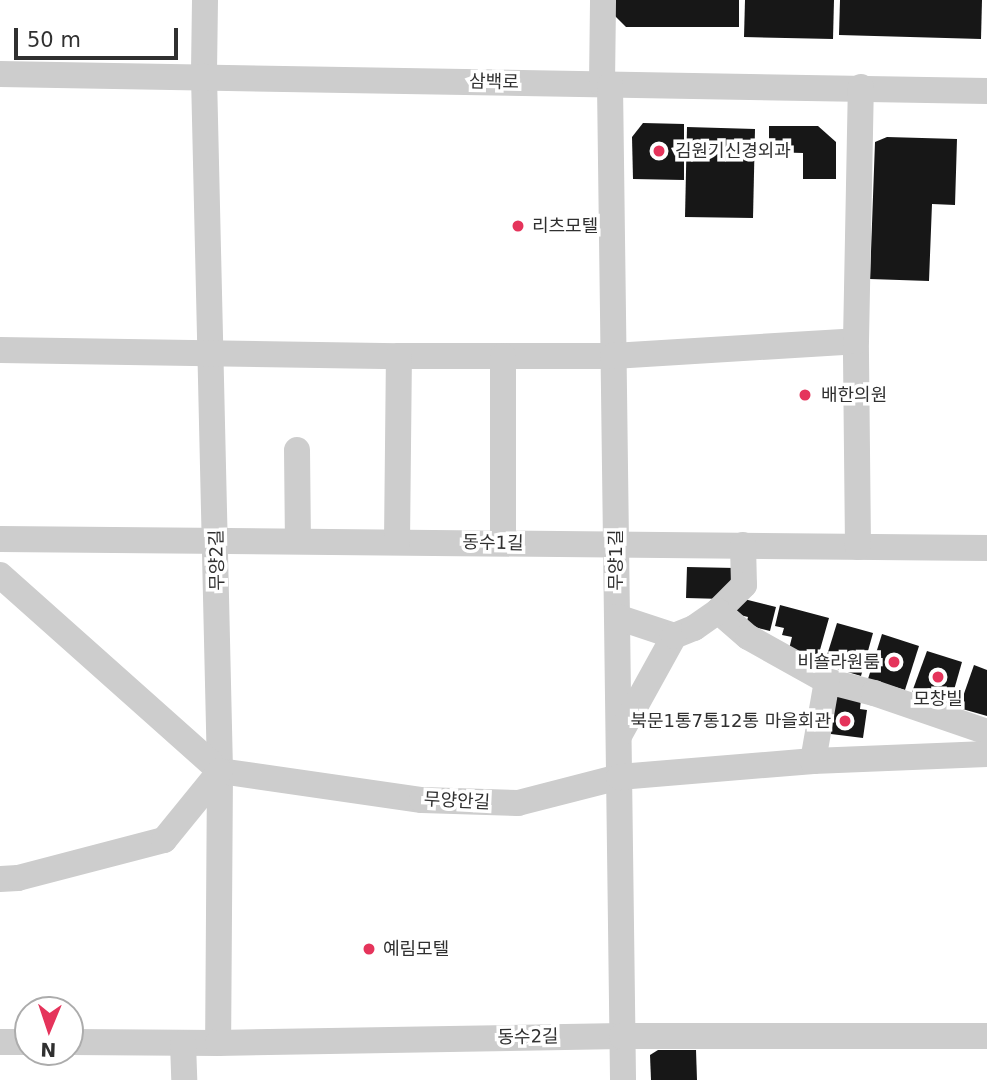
<!DOCTYPE html>
<meta charset="utf-8">
<style>
body{margin:0}
#map{position:relative;width:987px;height:1080px;overflow:hidden;background:#fff;font-family:"DejaVu Sans","Noto Sans KR",sans-serif}
div>[style]{position:absolute}
[style*='--x']{left:calc(var(--x)*1px);top:calc(var(--y)*1px);width:calc(var(--w)*1px);rotate:calc(var(--a)*1deg)}
.building>*{inset:0;background:#171717}
.minor>*{height:26px;margin:-13px;padding:0 13px;transform-origin:13px;border-radius:13px;background:#cdcdcd}
.dots>*{width:19px;height:19px;translate:-50% -50%;box-sizing:border-box;border:4px solid #fff;border-radius:50%}
span{translate:-50% -50%;white-space:nowrap;text-align:center;line-height:1.15;-webkit-text-stroke:7px #fff;paint-order:stroke}
.street-label{font-size:18px;color:#303030}
.poi-label{font-size:18px;color:#303030}
.left{translate:0 -50%;text-align:left}
.right{translate:-100% -50%;text-align:right}
.north{position:absolute;left:14px;top:996px;width:70px;height:70px;box-sizing:border-box;background:#fff;border:2px solid #acacac;border-radius:50%;rotate:182deg;font-size:19px;font-weight:700;line-height:28px;text-align:center;color:#303030}
.north::after{content:'';display:block;margin:auto;width:24px;height:32px;background:#e5345b;clip-path:polygon(50% 0,100% 100%,50% 72%,0 100%)}
.scale{position:absolute;left:14px;top:28px;width:164px;height:32px;box-sizing:border-box;border:4px solid #303030;border-top:0;padding-left:9px;font-size:21px;line-height:24px;white-space:nowrap;color:#303030;-webkit-text-stroke:5px #fff;paint-order:stroke}
</style>
<div id="map">
<div class="building">
<i style="clip-path:polygon(613px 0,739px 0,739px 27px,626px 27px,613px 14px)"></i>
<i style="clip-path:polygon(745px 0,834px 0,833px 39px,744px 37px)"></i>
<i style="clip-path:polygon(840px 0,982px 0,981px 39px,839px 35px)"></i>
<i style="clip-path:polygon(643px 123px,684px 124px,684px 180px,633px 179px,632px 137px)"></i>
<i style="clip-path:polygon(769px 126px,818px 126px,836px 142px,836px 179px,803px 179px,803px 153px,769px 152px)"></i>
<i style="clip-path:polygon(687px 127px,755px 129px,753px 218px,685px 217px)"></i>
<i style="clip-path:polygon(887px 137px,957px 139px,955px 205px,932px 204px,929px 281px,870px 279px,875px 142px)"></i>
<i style="clip-path:polygon(687px 567px,735px 568px,734px 586px,723px 599px,686px 598px)"></i>
<i style="clip-path:polygon(736px 597px,776px 607px,770px 631px,746px 625px,748px 617px,732px 613px)"></i>
<i style="clip-path:polygon(780px 605px,829px 618px,818px 657px,789px 649px,792px 637px,782px 635px,784px 628px,775px 626px)"></i>
<i style="clip-path:polygon(837px 623px,873px 633px,861px 676px,824px 665px)"></i>
<i style="clip-path:polygon(882px 634px,919px 646px,905px 690px,868px 679px)"></i>
<i style="clip-path:polygon(927px 651px,962px 662px,950px 704px,912px 692px)"></i>
<i style="clip-path:polygon(974px 665px,987px 670px,987px 716px,959px 708px)"></i>
<i style="clip-path:polygon(837px 696px,861px 699px,860px 709px,867px 710px,863px 738px,823px 733px)"></i>
<i style="clip-path:polygon(658px 1050px,696px 1050px,697px 1080px,651px 1080px,650px 1055px)"></i>
</div>
<div class="minor">
<i style="--x:205;--y:0;--w:76;--a:90.8"></i>
<i style="--x:204;--y:76;--w:695;--a:88.68"></i>
<i style="--x:220;--y:771;--w:272;--a:90.4"></i>
<i style="--x:0;--y:74;--w:987;--a:0.99"></i>
<i style="--x:602;--y:84;--w:84;--a:-89.3"></i>
<i style="--x:610;--y:85;--w:995;--a:89.25"></i>
<i style="--x:0;--y:350;--w:399;--a:0.9"></i>
<i style="--x:399;--y:356;--w:214;--a:0"></i>
<i style="--x:613;--y:356;--w:243;--a:-3.5"></i>
<i style="--x:297;--y:450;--w:91;--a:89.4"></i>
<i style="--x:0;--y:539;--w:987;--a:0.52"></i>
<i style="--x:397;--y:542;--w:186;--a:-89.4"></i>
<i style="--x:503;--y:543;--w:187;--a:-90"></i>
<i style="--x:743;--y:545;--w:40;--a:88.6"></i>
<i style="--x:744;--y:585;--w:37;--a:135"></i>
<i style="--x:718;--y:611;--w:40;--a:41"></i>
<i style="--x:748;--y:637;--w:90;--a:29.1"></i>
<i style="--x:827;--y:681;--w:49;--a:14.3"></i>
<i style="--x:874;--y:693;--w:120;--a:19"></i>
<i style="--x:858;--y:547;--w:206;--a:-90.6"></i>
<i style="--x:856;--y:341;--w:254;--a:-88.9"></i>
<i style="--x:0;--y:575;--w:295;--a:41.7"></i>
<i style="--x:220;--y:771;--w:204;--a:8.2"></i>
<i style="--x:422;--y:800;--w:96;--a:1.8"></i>
<i style="--x:518;--y:803;--w:104;--a:-14.4"></i>
<i style="--x:619;--y:777;--w:195;--a:-4.7"></i>
<i style="--x:813;--y:761;--w:174;--a:-2.3"></i>
<i style="--x:617;--y:617;--w:60;--a:18.4"></i>
<i style="--x:620;--y:734;--w:112;--a:-61.1"></i>
<i style="--x:674;--y:636;--w:22;--a:-22"></i>
<i style="--x:694;--y:628;--w:29;--a:-35"></i>
<i style="--x:813;--y:761;--w:81;--a:-80.1"></i>
<i style="--x:0;--y:879;--w:18;--a:-3"></i>
<i style="--x:18;--y:878;--w:151;--a:-14.6"></i>
<i style="--x:164;--y:840;--w:89;--a:-50.9"></i>
<i style="--x:0;--y:1042;--w:28;--a:0"></i>
<i style="--x:70;--y:1042;--w:148;--a:0.4"></i>
<i style="--x:218;--y:1043;--w:404;--a:-1"></i>
<i style="--x:622;--y:1036;--w:365;--a:0"></i>
<i style="--x:183;--y:1043;--w:37;--a:88"></i>
</div>
<div class="dots">
<i style="left:659px;top:151px;background:#e5345b"></i>
<i style="left:518px;top:226px;background:#e5345b"></i>
<i style="left:805px;top:395px;background:#e5345b"></i>
<i style="left:894px;top:662px;background:#e5345b"></i>
<i style="left:938px;top:677px;background:#e5345b"></i>
<i style="left:845px;top:721px;background:#e5345b"></i>
<i style="left:369px;top:949px;background:#e5345b"></i>
</div>
<div class="street-label">
<span style="left:494px;top:82px;rotate:1deg">삼백로</span>
<span style="left:493px;top:543px;rotate:1deg">동수1길</span>
<span style="left:217px;top:560px;rotate:-91deg">무양2길</span>
<span style="left:616px;top:560px;rotate:-90deg">무양1길</span>
<span style="left:457px;top:801px;rotate:3deg">무양안길</span>
<span style="left:528px;top:1037px;rotate:-1deg">동수2길</span>
</div>
<div class="poi-label">
<span class="left" style="left:675px;top:151px">김원기신경외과</span>
<span class="left" style="left:532px;top:226px">리츠모텔</span>
<span class="left" style="left:821px;top:395px">배한의원</span>
<span class="right" style="left:880px;top:662px">비숄라원룸</span>
<span style="left:938px;top:699px">모창빌</span>
<span class="right" style="left:831px;top:721px">북문1통7통12통 마을회관</span>
<span class="left" style="left:383px;top:949px">예림모텔</span>
</div>
<div class="north">N</div>
<div class="scale">50 m</div>
</div>
